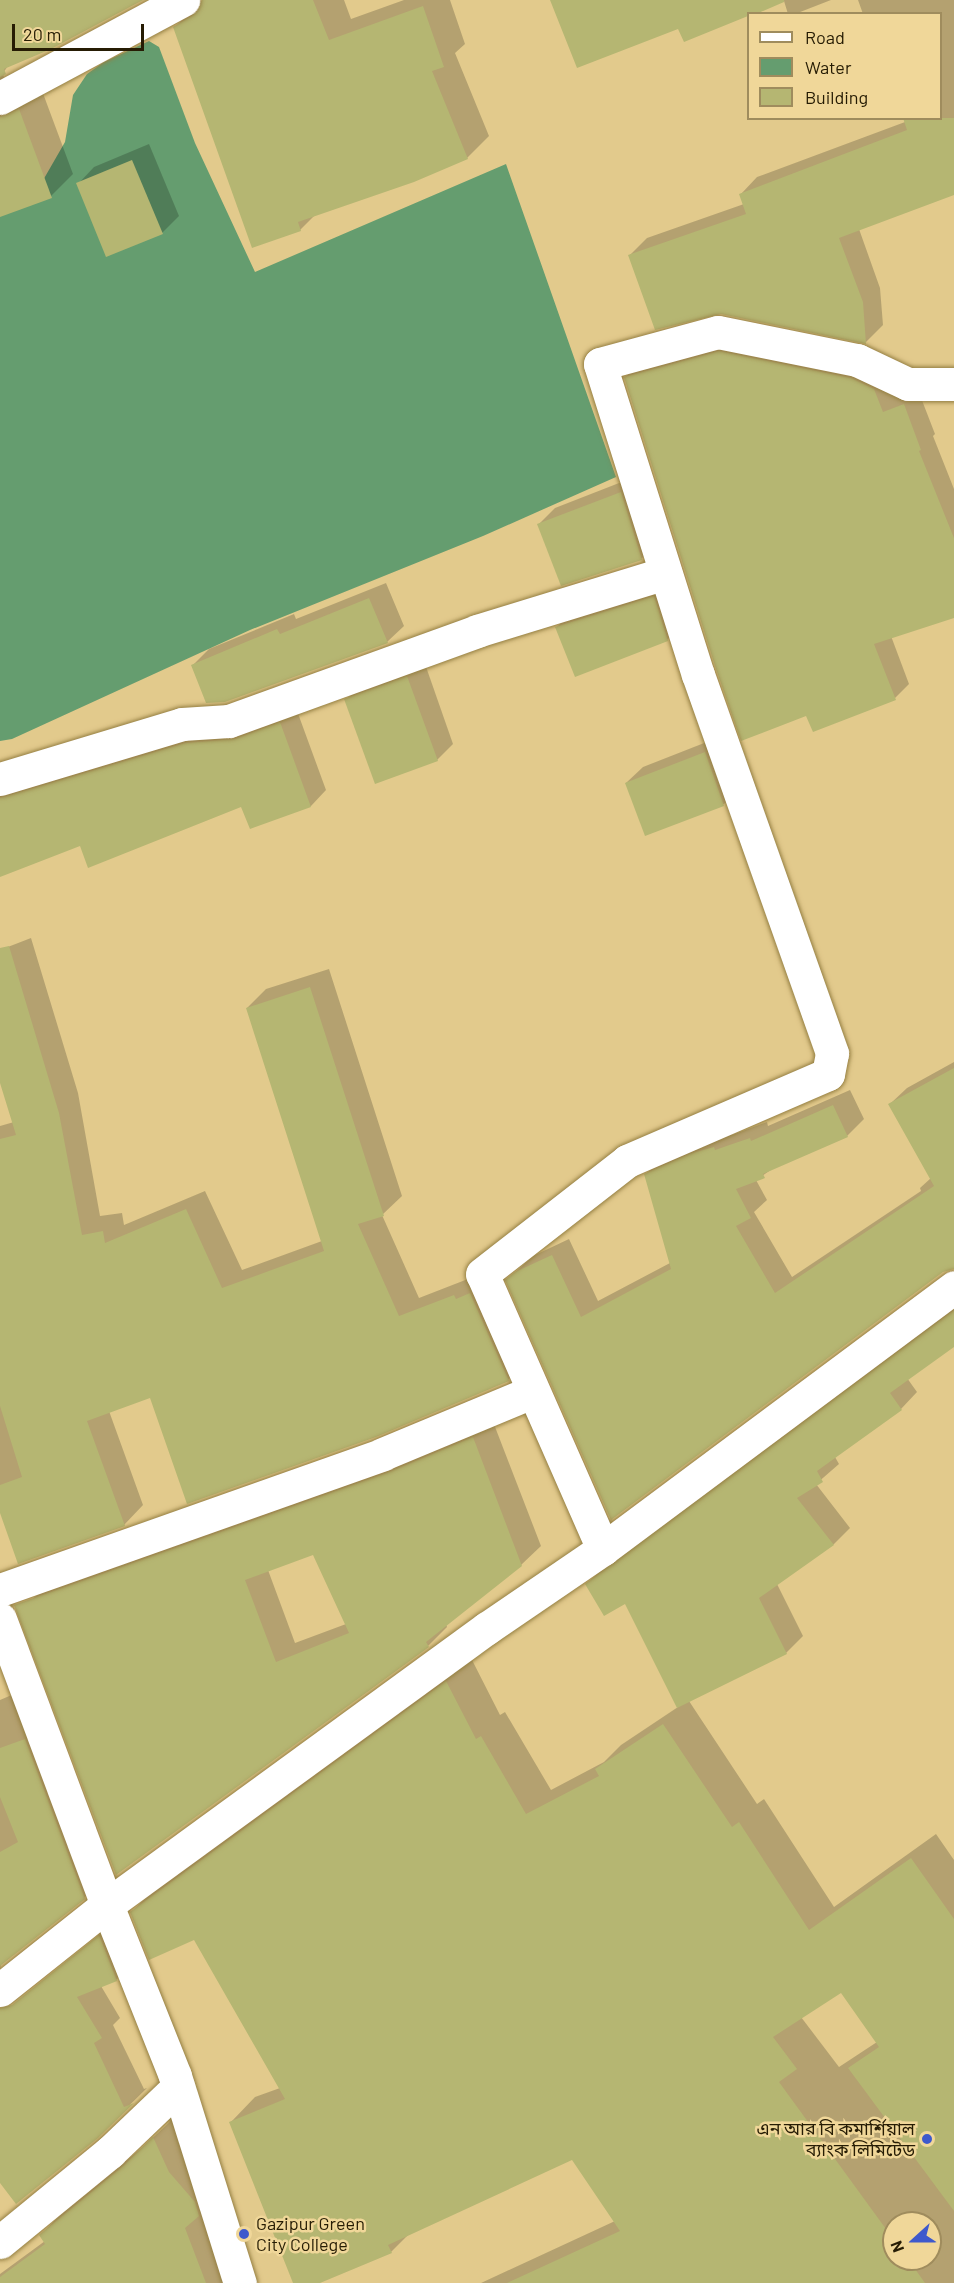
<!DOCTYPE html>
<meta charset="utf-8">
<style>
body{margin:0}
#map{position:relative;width:954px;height:2283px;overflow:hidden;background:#e2ca8c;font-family:Barlow,"Noto Sans Bengali",sans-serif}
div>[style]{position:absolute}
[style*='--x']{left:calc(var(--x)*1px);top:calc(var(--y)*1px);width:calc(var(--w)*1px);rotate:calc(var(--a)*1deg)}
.water>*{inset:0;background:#659d6f}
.shadow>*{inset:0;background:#0003}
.building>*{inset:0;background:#b5b672}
.roads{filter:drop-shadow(0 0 2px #957f42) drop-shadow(0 0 2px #957f42)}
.street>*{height:33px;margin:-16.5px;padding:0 16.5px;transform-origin:16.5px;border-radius:16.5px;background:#fff}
.dots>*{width:16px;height:16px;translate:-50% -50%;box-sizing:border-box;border:3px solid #f0d799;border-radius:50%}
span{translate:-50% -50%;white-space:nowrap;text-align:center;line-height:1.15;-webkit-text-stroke:5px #f0d799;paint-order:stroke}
.poi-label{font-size:18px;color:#261c04}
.right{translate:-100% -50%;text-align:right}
.left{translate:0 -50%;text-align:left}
.legend{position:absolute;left:747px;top:12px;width:195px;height:108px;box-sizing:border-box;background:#f0d799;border:2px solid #9f8c5d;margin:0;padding:8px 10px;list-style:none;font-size:18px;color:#261c04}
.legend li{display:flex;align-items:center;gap:12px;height:30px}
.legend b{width:30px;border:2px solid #9f8c5d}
.north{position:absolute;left:882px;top:2211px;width:60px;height:60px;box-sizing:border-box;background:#f0d799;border:2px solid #9f8c5d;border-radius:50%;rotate:249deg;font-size:16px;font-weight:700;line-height:24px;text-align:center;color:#261c04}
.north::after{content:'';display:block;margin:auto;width:21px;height:27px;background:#3e59cc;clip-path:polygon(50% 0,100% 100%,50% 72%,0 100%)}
.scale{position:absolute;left:12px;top:24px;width:132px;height:27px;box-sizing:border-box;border:3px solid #261c04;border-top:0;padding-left:8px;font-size:18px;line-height:21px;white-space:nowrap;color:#261c04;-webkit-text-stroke:4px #f0d799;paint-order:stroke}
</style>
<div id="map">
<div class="water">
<i style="clip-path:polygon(149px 41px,159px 47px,195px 143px,255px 272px,506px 164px,616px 477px,483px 536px,250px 630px,12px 739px,0 741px,0 201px,42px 182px,65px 142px,73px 95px,87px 74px,104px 62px)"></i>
</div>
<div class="shadow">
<i style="clip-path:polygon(0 0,140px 0,8px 66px,3px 73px,5px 84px,41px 88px,73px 174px,51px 196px,0 215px)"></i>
<i style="clip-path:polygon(344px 0,351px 19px,404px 0,450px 0,465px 44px,455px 53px,489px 136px,467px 158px,315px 215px,300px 230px,175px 27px,203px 0)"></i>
<i style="clip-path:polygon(551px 0,831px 0,795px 14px,788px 14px,784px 1px,684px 40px,679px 27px)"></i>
<i style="clip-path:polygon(858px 0,954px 0,954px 194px,859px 229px,880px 288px,883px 325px,866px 342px,721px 312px,630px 255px,647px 238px,744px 204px,741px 194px,757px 177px,905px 122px,940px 118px,940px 14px,863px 14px)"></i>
<i style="clip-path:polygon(149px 144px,179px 216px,162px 233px,78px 184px,94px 167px)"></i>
<i style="clip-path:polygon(734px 337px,889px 374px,897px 398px,918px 390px,935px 434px,933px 436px,954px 489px,954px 617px,891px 636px,909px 684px,895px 698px,625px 377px,640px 363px)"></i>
<i style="clip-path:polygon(637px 476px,658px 543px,641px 559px,539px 524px,555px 508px)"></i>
<i style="clip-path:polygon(670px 581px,683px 624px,667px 640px,557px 627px,573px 610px)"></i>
<i style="clip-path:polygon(386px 583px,404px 626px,387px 642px,192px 666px,209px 649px,294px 614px,296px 619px)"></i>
<i style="clip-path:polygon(424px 661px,453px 744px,437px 760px,346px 700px,362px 683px)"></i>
<i style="clip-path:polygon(296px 708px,326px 790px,311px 806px,251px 827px,242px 805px,81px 844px,0 874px,0 790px)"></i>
<i style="clip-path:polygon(722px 736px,740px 788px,724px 804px,646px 834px,626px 783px,643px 767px)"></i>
<i style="clip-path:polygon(31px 938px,78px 1093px,100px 1216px,122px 1213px,124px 1225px,205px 1191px,242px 1270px,322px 1241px,247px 1008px,266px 989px,329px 969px,402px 1196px,382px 1215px,419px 1298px,473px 1277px,527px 1361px,508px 1380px,151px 1396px,109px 1411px,143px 1505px,124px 1525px,0 1509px,0 1126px,14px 1122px,0 1079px,0 950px)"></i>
<i style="clip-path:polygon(954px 1062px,954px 1267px,942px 1271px,611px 1518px,507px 1280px,533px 1256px,569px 1239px,598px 1301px,670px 1263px,646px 1174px,663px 1158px,731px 1132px,732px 1135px,767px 1122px,768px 1126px,850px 1090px,864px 1119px,847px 1136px,772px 1169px,756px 1180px,767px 1200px,754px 1212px,792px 1277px,921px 1191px,920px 1188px,931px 1178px,890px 1104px,907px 1088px)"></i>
<i style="clip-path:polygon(evenodd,954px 1308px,954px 1345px,907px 1378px,917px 1392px,901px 1409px,835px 1457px,839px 1464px,816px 1484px,850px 1528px,834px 1544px,777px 1584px,803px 1636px,786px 1653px,689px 1701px,757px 1804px,764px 1799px,834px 1907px,936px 1834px,954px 1860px,954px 2283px,481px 2283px,615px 2221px,573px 2158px,410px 2233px,391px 2252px,316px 2283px,294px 2283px,231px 2122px,255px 2097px,280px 2088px,194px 1938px,132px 1912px,156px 1887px,471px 1658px,500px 1715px,505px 1712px,551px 1790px,604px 1762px,621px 1745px,678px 1707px,625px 1602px,587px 1584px,604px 1567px,954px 1308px,841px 1991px,877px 2042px,839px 2067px,801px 2017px,841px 1991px,954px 1308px,894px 2223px,930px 2223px,930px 2259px,894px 2259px,894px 2223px)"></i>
<i style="clip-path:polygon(evenodd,492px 1419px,541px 1546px,521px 1565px,446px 1624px,447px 1627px,428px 1646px,117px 1873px,32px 1600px,51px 1580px,492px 1419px,314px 1553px,346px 1624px,295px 1643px,268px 1570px,314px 1553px)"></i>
<i style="clip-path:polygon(21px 1691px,103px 1878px,84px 1898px,1px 1963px,0 1972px,0 1700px)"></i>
<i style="clip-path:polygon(116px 1920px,133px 1964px,116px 1980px,101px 1986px,120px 2018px,113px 2025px,144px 2089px,147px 2088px,97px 2137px,0 2180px,0 2024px)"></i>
<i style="clip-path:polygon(173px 2119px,233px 2283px,0 2283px,0 2274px,45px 2241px,41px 2235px,60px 2215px,143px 2147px)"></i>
</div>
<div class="building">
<i style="clip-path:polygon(0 0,143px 0,51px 49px,4px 69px,6px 74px,0 77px)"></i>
<i style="clip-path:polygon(202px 0,313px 0,329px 40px,423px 6px,444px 67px,432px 71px,468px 159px,414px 182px,298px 222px,301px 231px,252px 248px,173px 27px,192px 16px,199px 9px)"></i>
<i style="clip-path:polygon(550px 0,784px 0,784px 2px,756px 14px,748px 14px,748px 16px,684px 42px,678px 29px,577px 68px)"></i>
<i style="clip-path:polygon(19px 109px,52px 198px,0 217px,0 117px)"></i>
<i style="clip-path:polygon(903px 118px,954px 118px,954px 195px,839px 238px,863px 302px,866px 344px,721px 314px,655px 330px,628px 255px,746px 214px,739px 194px,907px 130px)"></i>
<i style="clip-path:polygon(132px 160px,163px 234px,106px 257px,76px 183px)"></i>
<i style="clip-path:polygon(719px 351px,851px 378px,874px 389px,883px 412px,904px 404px,921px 450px,919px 451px,954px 538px,954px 618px,874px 644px,896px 700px,813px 732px,806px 716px,741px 741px,716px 669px,624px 377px)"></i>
<i style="clip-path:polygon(621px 492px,642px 560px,561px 586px,537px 524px)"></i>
<i style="clip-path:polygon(654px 596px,668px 641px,575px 677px,555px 627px)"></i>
<i style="clip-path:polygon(369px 598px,388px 643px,225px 702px,206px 703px,191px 665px,277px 629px,280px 634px)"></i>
<i style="clip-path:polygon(407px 676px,438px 761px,375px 784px,344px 699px)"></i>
<i style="clip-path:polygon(280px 722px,311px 807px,250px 829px,241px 807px,88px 868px,80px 846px,0 877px,0 798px,185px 743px,235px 739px)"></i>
<i style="clip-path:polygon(705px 752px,724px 806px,645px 836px,625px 783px)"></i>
<i style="clip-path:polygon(9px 946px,59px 1113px,82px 1235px,103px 1231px,105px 1243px,186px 1209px,222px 1288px,324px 1251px,246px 1008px,310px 987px,384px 1216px,358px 1224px,399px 1316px,454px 1295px,456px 1299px,470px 1293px,509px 1381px,376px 1437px,187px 1504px,150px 1398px,87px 1421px,125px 1526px,18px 1564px,0 1513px,0 1485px,22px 1477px,0 1406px,0 1139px,16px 1135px,0 1083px,0 948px)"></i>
<i style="clip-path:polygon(954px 1068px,954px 1269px,943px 1272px,611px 1520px,505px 1280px,515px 1272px,552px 1255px,581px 1317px,671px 1269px,644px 1174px,689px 1154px,714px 1147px,715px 1150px,750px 1138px,751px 1141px,833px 1105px,848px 1137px,763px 1174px,765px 1178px,736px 1189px,751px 1218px,736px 1226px,775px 1293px,934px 1186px,888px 1104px)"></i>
<i style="clip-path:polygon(954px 1310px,954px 1347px,890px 1393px,902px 1410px,817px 1471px,823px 1482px,797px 1498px,834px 1545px,759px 1598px,787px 1654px,677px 1708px,625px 1604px,604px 1616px,585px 1584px)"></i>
<i style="clip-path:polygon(evenodd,473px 1437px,522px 1566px,426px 1642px,429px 1647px,116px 1875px,14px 1605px,389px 1472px,473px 1437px,313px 1555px,349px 1633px,276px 1662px,245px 1580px,313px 1555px)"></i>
<i style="clip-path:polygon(446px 1681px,476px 1739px,481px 1736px,526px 1814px,599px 1776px,595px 1769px,663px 1724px,732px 1827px,739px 1822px,809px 1930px,911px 1858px,954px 1919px,954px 2211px,848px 2068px,879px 2047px,841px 1993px,773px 2037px,797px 2069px,779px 2082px,894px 2240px,894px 2259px,908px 2259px,925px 2283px,507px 2283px,620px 2231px,572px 2160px,388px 2245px,392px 2253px,320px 2283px,293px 2283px,229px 2122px,285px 2099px,194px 1940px,149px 1960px,130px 1912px)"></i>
<i style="clip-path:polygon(25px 1739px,85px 1899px,0 1966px,0 1852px,18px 1842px,0 1797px,0 1748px)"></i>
<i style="clip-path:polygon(99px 1935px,117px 1981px,77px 1997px,102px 2038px,94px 2043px,124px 2107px,134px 2103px,98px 2138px,16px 2204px,0 2183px,0 2008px,12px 2005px)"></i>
<i style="clip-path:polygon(153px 2137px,169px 2172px,195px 2202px,199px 2216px,185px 2228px,206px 2283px,0 2283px,0 2277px,45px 2244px,39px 2235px,122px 2167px)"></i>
</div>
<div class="roads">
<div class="street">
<i style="--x:0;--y:98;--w:208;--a:-28.2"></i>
<i style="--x:0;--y:779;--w:190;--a:-16.8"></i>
<i style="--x:182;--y:724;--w:47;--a:-3.7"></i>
<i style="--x:229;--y:721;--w:264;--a:-19.9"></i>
<i style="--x:477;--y:631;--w:197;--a:-17.1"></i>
<i style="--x:603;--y:1549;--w:300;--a:-113.7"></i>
<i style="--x:482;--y:1274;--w:184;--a:-37.9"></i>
<i style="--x:627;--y:1161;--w:219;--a:-23.4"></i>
<i style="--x:828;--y:1074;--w:21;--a:-79"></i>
<i style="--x:832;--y:1053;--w:401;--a:-109.5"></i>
<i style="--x:698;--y:675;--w:326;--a:-107.5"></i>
<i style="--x:600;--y:364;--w:122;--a:-15.2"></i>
<i style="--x:718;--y:332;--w:142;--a:11.4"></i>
<i style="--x:857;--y:360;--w:56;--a:25.2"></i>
<i style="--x:908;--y:384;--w:46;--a:0"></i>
<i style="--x:0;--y:1590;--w:406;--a:-19.5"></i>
<i style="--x:383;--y:1454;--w:161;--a:-22.6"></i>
<i style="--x:0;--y:1619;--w:305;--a:69.5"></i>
<i style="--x:107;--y:1905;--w:184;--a:68.3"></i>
<i style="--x:175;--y:2076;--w:217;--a:72.6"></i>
<i style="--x:0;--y:1990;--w:137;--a:-38.5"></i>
<i style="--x:107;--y:1905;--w:470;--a:-36.1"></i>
<i style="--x:487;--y:1628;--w:140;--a:-34.3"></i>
<i style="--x:603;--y:1549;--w:438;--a:-36.7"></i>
<i style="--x:0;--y:2242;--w:142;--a:-39.3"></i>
<i style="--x:110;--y:2152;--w:94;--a:-43.7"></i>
</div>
</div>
<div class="dots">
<i style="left:927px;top:2139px;background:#3e59cc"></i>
<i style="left:244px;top:2234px;background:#3e59cc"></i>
</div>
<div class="poi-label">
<span class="right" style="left:915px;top:2139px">এন আর বি কমার্শিয়াল<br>ব্যাংক লিমিটেড</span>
<span class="left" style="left:256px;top:2234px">Gazipur Green<br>City College</span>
</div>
<ul class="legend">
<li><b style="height:8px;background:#fff"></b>Road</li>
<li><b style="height:16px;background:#659d6f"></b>Water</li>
<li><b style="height:16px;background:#b5b672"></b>Building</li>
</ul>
<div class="north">N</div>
<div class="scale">20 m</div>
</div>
